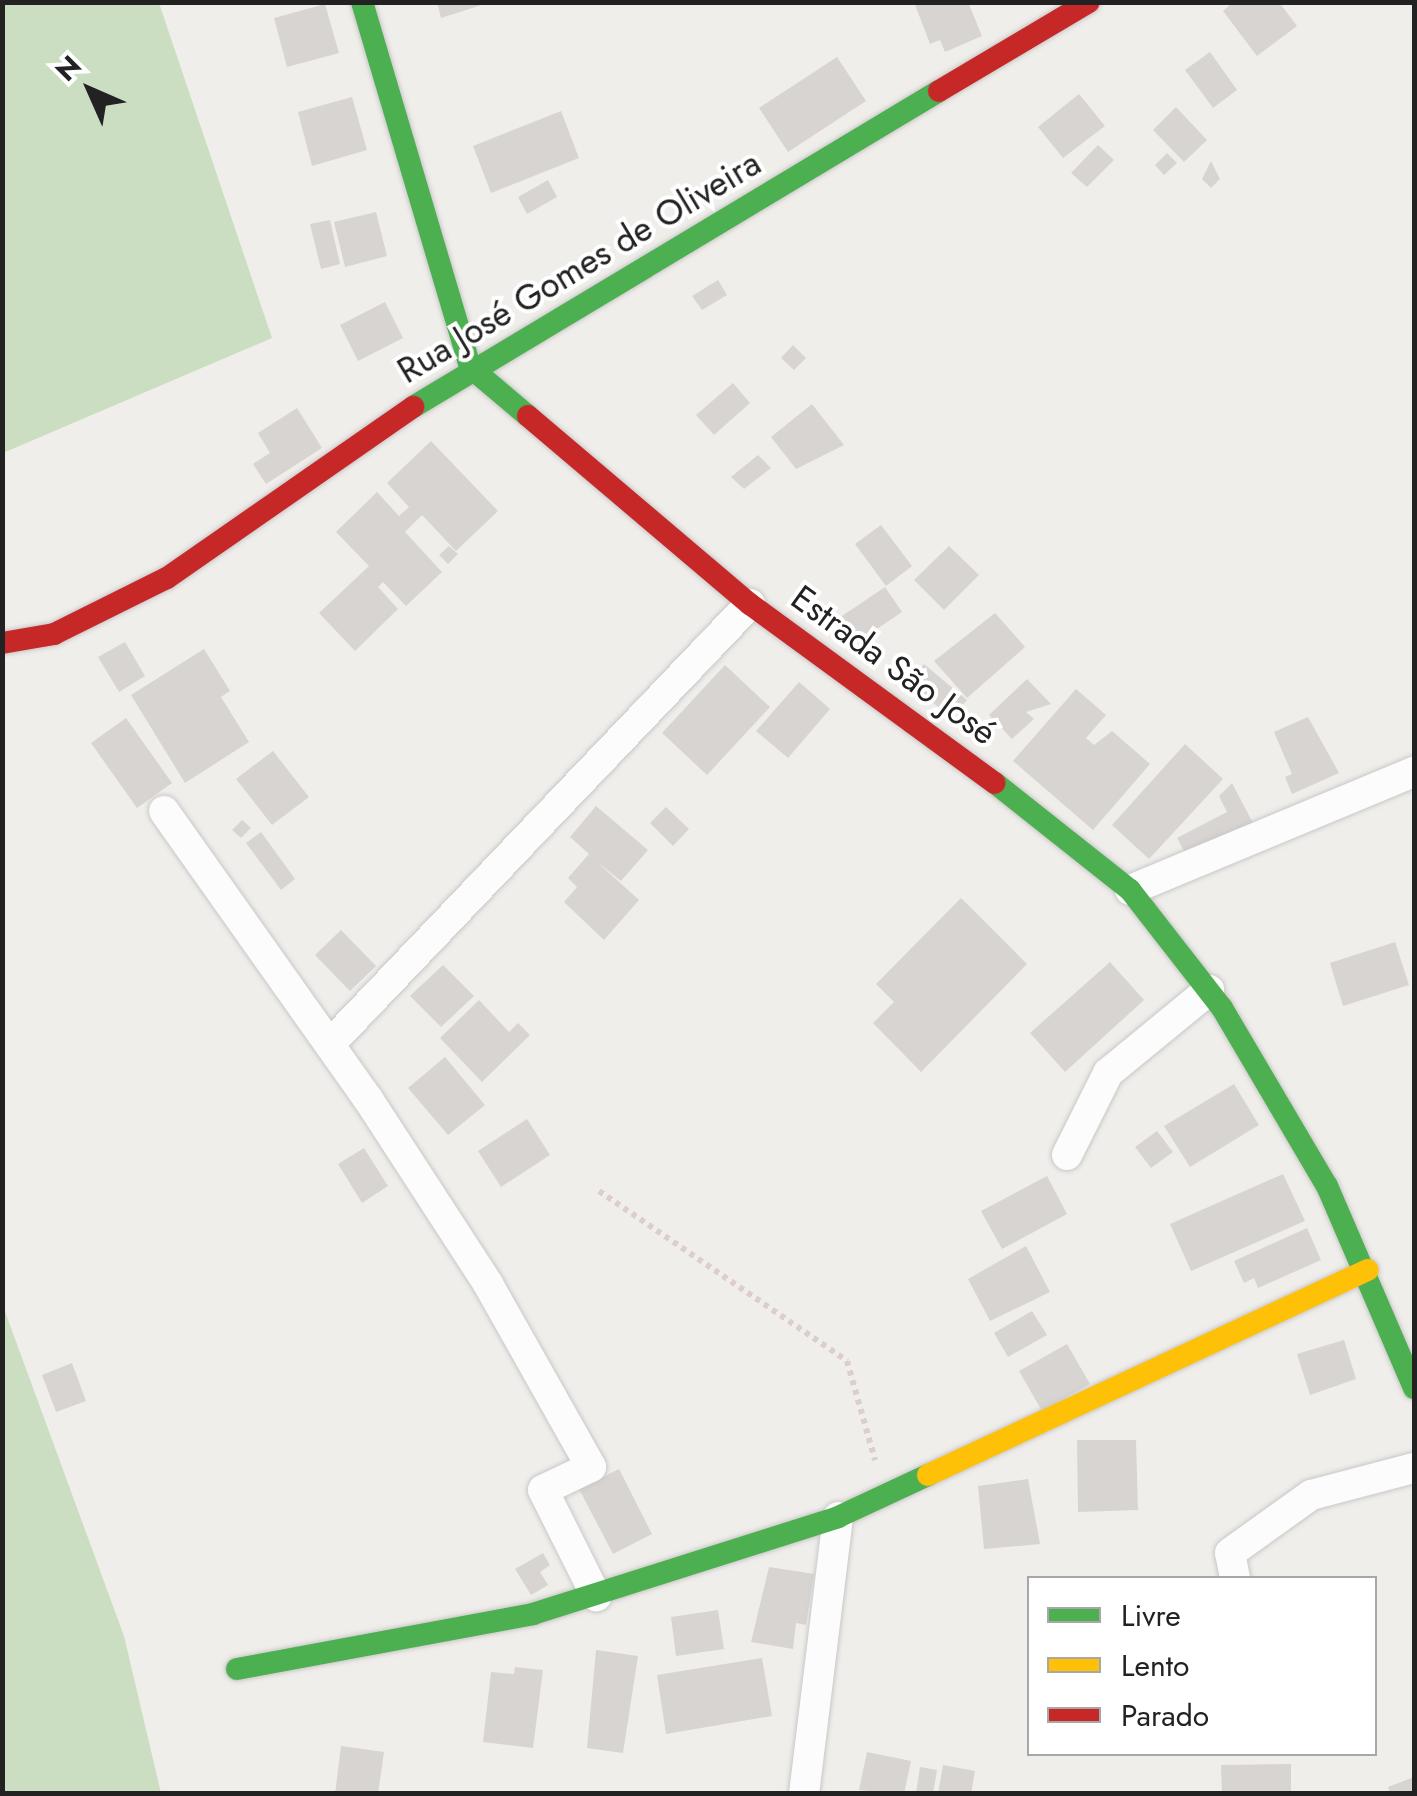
<!DOCTYPE html>
<meta charset="utf-8">
<style>
body{margin:0}
#map{position:relative;width:1417px;height:1796px;overflow:hidden;background:#f0eeeb;font-family:Jost,sans-serif}
div>[style]{position:absolute}
[style*='--x']{left:calc(var(--x)*1px);top:calc(var(--y)*1px);width:calc(var(--w)*1px);rotate:calc(var(--a)*1deg)}
.forest>*{inset:0;background:#cbdec1}
.building>*{inset:0;background:#d7d4d2}
.path>*{height:6px;margin-top:-3px;transform-origin:0;background:repeating-linear-gradient(90deg,#dccecd 0 5px,transparent 0 10px)}
.roads{filter:drop-shadow(0 0 2px #c9c8c7) drop-shadow(0 0 2px #c9c8c7)}
.street>*{height:30px;margin:-15px;padding:0 15px;transform-origin:15px;border-radius:15px;background:#fdfcfc}
.fast>*{height:22px;margin:-11px;padding:0 11px;transform-origin:11px;border-radius:11px;background:#4caf50}
.slow>*{height:22px;margin:-11px;padding:0 11px;transform-origin:11px;border-radius:11px;background:#ffc107}
.jam>*{height:22px;margin:-11px;padding:0 11px;transform-origin:11px;border-radius:11px;background:#c62828}
span{translate:-50% -50%;white-space:nowrap;text-align:center;line-height:1.15;-webkit-text-stroke:8px #fff;paint-order:stroke}
.street-label{font-size:35px;color:#222}
.frame{position:absolute;inset:0;border:5px solid #222;pointer-events:none}
.legend{position:absolute;left:1027px;top:1576px;width:350px;height:180px;box-sizing:border-box;background:#fff;border:2px solid #a7a7a7;margin:0;padding:12px 18px;list-style:none;font-size:30px;color:#222}
.legend li{display:flex;align-items:center;gap:20px;height:50px}
.legend b{width:50px;border:2px solid #a7a7a7}
.north{position:absolute;left:40px;top:40px;width:100px;height:100px;-webkit-text-stroke:8px #fff;paint-order:stroke;rotate:315deg;font-size:28px;font-weight:700;line-height:40px;text-align:center;color:#222}
.north::after{content:'';display:block;margin:auto;width:35px;height:45px;background:#222;clip-path:polygon(50% 0,100% 100%,50% 72%,0 100%)}
</style>
<div id="map">
<div class="forest">
<i style="clip-path:polygon(3px 2px,159px 3px,272px 338px,3px 453px)"></i>
<i style="clip-path:polygon(3px 1306px,124px 1636px,161px 1793px,3px 1793px)"></i>
</div>
<div class="building">
<i style="clip-path:polygon(437px 2px,488px 2px,488px 3px,441px 18px)"></i>
<i style="clip-path:polygon(914px 2px,968px 2px,982px 36px,945px 52px,940px 40px,930px 44px)"></i>
<i style="clip-path:polygon(1233px 2px,1279px 2px,1297px 26px,1257px 56px,1223px 11px)"></i>
<i style="clip-path:polygon(325px 4px,339px 53px,287px 67px,274px 18px)"></i>
<i style="clip-path:polygon(1210px 52px,1237px 90px,1213px 108px,1185px 70px)"></i>
<i style="clip-path:polygon(837px 57px,866px 101px,788px 152px,759px 108px)"></i>
<i style="clip-path:polygon(1079px 94px,1105px 126px,1063px 158px,1038px 127px)"></i>
<i style="clip-path:polygon(352px 97px,367px 150px,312px 166px,298px 112px)"></i>
<i style="clip-path:polygon(1176px 107px,1207px 140px,1184px 162px,1153px 130px)"></i>
<i style="clip-path:polygon(561px 111px,579px 158px,491px 193px,473px 146px)"></i>
<i style="clip-path:polygon(1098px 145px,1114px 160px,1087px 187px,1071px 173px)"></i>
<i style="clip-path:polygon(1167px 153px,1177px 163px,1164px 175px,1155px 165px)"></i>
<i style="clip-path:polygon(1211px 161px,1220px 179px,1211px 188px,1202px 179px)"></i>
<i style="clip-path:polygon(548px 180px,557px 197px,527px 214px,518px 197px)"></i>
<i style="clip-path:polygon(376px 212px,387px 256px,345px 267px,334px 222px)"></i>
<i style="clip-path:polygon(330px 220px,340px 264px,321px 269px,310px 224px)"></i>
<i style="clip-path:polygon(718px 280px,727px 295px,702px 310px,692px 296px)"></i>
<i style="clip-path:polygon(385px 302px,403px 338px,358px 361px,340px 325px)"></i>
<i style="clip-path:polygon(793px 345px,806px 358px,794px 370px,781px 358px)"></i>
<i style="clip-path:polygon(733px 383px,750px 403px,714px 435px,696px 415px)"></i>
<i style="clip-path:polygon(812px 404px,844px 445px,796px 469px,771px 437px)"></i>
<i style="clip-path:polygon(297px 408px,322px 448px,266px 484px,253px 464px,270px 453px,258px 433px)"></i>
<i style="clip-path:polygon(431px 441px,498px 511px,456px 551px,422px 515px,405px 532px,442px 572px,406px 606px,383px 582px,378px 587px,398px 609px,355px 651px,319px 613px,369px 566px,336px 532px,377px 492px,399px 516px,409px 507px,387px 483px)"></i>
<i style="clip-path:polygon(758px 455px,771px 468px,744px 489px,731px 477px)"></i>
<i style="clip-path:polygon(881px 525px,912px 566px,886px 586px,855px 544px)"></i>
<i style="clip-path:polygon(449px 546px,458px 554px,448px 564px,439px 555px)"></i>
<i style="clip-path:polygon(949px 546px,979px 575px,944px 610px,914px 580px)"></i>
<i style="clip-path:polygon(885px 587px,902px 612px,856px 643px,839px 618px)"></i>
<i style="clip-path:polygon(995px 613px,1025px 647px,967px 698px,934px 661px)"></i>
<i style="clip-path:polygon(125px 642px,145px 676px,119px 692px,98px 657px)"></i>
<i style="clip-path:polygon(204px 649px,230px 691px,221px 697px,249px 742px,185px 783px,131px 695px)"></i>
<i style="clip-path:polygon(924px 664px,967px 700px,951px 718px,909px 682px)"></i>
<i style="clip-path:polygon(725px 665px,770px 707px,707px 775px,662px 733px)"></i>
<i style="clip-path:polygon(1027px 679px,1051px 704px,1026px 712px,1034px 719px,1012px 739px,989px 715px)"></i>
<i style="clip-path:polygon(799px 682px,830px 709px,788px 758px,756px 731px)"></i>
<i style="clip-path:polygon(1076px 689px,1106px 715px,1086px 738px,1094px 745px,1112px 731px,1150px 764px,1093px 830px,1013px 761px)"></i>
<i style="clip-path:polygon(1308px 717px,1339px 773px,1292px 794px,1285px 777px,1292px 774px,1274px 732px)"></i>
<i style="clip-path:polygon(126px 718px,172px 783px,137px 808px,91px 743px)"></i>
<i style="clip-path:polygon(1185px 744px,1223px 779px,1149px 859px,1112px 825px)"></i>
<i style="clip-path:polygon(273px 751px,309px 797px,272px 825px,236px 779px)"></i>
<i style="clip-path:polygon(1232px 783px,1253px 823px,1188px 858px,1177px 838px,1227px 812px,1219px 796px)"></i>
<i style="clip-path:polygon(596px 806px,648px 850px,621px 881px,596px 861px,639px 900px,604px 940px,564px 902px,577px 887px,568px 878px,589px 854px,570px 837px)"></i>
<i style="clip-path:polygon(666px 807px,689px 829px,673px 846px,650px 823px)"></i>
<i style="clip-path:polygon(242px 820px,251px 828px,241px 838px,232px 830px)"></i>
<i style="clip-path:polygon(261px 832px,295px 879px,281px 890px,246px 843px)"></i>
<i style="clip-path:polygon(961px 898px,1027px 964px,921px 1072px,873px 1023px,894px 1002px,876px 984px)"></i>
<i style="clip-path:polygon(341px 930px,376px 966px,350px 991px,315px 955px)"></i>
<i style="clip-path:polygon(1395px 942px,1409px 985px,1343px 1006px,1330px 963px)"></i>
<i style="clip-path:polygon(1110px 962px,1144px 1000px,1065px 1072px,1030px 1033px)"></i>
<i style="clip-path:polygon(443px 965px,474px 996px,441px 1027px,410px 996px)"></i>
<i style="clip-path:polygon(479px 1000px,509px 1032px,518px 1023px,530px 1035px,482px 1082px,440px 1038px)"></i>
<i style="clip-path:polygon(445px 1057px,485px 1105px,448px 1135px,408px 1088px)"></i>
<i style="clip-path:polygon(1234px 1084px,1259px 1125px,1190px 1167px,1164px 1126px)"></i>
<i style="clip-path:polygon(527px 1119px,550px 1155px,501px 1187px,478px 1151px)"></i>
<i style="clip-path:polygon(1157px 1131px,1173px 1152px,1151px 1168px,1135px 1147px)"></i>
<i style="clip-path:polygon(364px 1148px,388px 1186px,362px 1203px,338px 1164px)"></i>
<i style="clip-path:polygon(1283px 1174px,1305px 1221px,1191px 1271px,1170px 1224px)"></i>
<i style="clip-path:polygon(1047px 1176px,1067px 1214px,1002px 1249px,981px 1211px)"></i>
<i style="clip-path:polygon(1307px 1228px,1321px 1260px,1258px 1288px,1254px 1278px,1244px 1283px,1234px 1261px)"></i>
<i style="clip-path:polygon(1026px 1246px,1050px 1292px,990px 1321px,968px 1279px)"></i>
<i style="clip-path:polygon(1032px 1311px,1047px 1335px,1008px 1357px,994px 1333px)"></i>
<i style="clip-path:polygon(1344px 1340px,1356px 1379px,1310px 1395px,1297px 1354px)"></i>
<i style="clip-path:polygon(1067px 1344px,1090px 1384px,1042px 1411px,1019px 1371px)"></i>
<i style="clip-path:polygon(72px 1363px,86px 1401px,56px 1412px,42px 1375px)"></i>
<i style="clip-path:polygon(1077px 1440px,1136px 1440px,1138px 1510px,1078px 1512px)"></i>
<i style="clip-path:polygon(619px 1469px,652px 1534px,613px 1554px,579px 1489px)"></i>
<i style="clip-path:polygon(1028px 1479px,1040px 1544px,984px 1549px,978px 1486px)"></i>
<i style="clip-path:polygon(543px 1553px,550px 1565px,540px 1572px,548px 1585px,531px 1595px,515px 1569px)"></i>
<i style="clip-path:polygon(769px 1567px,814px 1574px,806px 1625px,796px 1623px,793px 1649px,751px 1642px)"></i>
<i style="clip-path:polygon(718px 1610px,724px 1649px,676px 1656px,671px 1617px)"></i>
<i style="clip-path:polygon(596px 1650px,638px 1656px,623px 1753px,587px 1748px)"></i>
<i style="clip-path:polygon(762px 1658px,772px 1716px,666px 1734px,657px 1675px)"></i>
<i style="clip-path:polygon(515px 1667px,543px 1670px,533px 1748px,483px 1742px,491px 1672px,514px 1674px)"></i>
<i style="clip-path:polygon(341px 1746px,384px 1752px,378px 1794px,335px 1794px)"></i>
<i style="clip-path:polygon(867px 1752px,911px 1761px,904px 1794px,859px 1790px)"></i>
<i style="clip-path:polygon(1291px 1764px,1291px 1794px,1222px 1794px,1221px 1765px)"></i>
<i style="clip-path:polygon(943px 1765px,975px 1771px,971px 1794px,938px 1794px)"></i>
<i style="clip-path:polygon(920px 1767px,937px 1770px,933px 1794px,916px 1793px)"></i>
<i style="clip-path:polygon(1414px 1777px,1414px 1794px,1390px 1794px,1388px 1787px)"></i>
</div>
<div class="path">
<i style="--x:599;--y:1191;--w:301;--a:34.4"></i>
<i style="--x:847;--y:1361;--w:103;--a:74.2"></i>
</div>
<div class="roads">
<div class="street">
<i style="--x:164;--y:811;--w:353;--a:54.7"></i>
<i style="--x:368;--y:1099;--w:221;--a:57"></i>
<i style="--x:488;--y:1284;--w:210;--a:60.6"></i>
<i style="--x:591;--y:1467;--w:53;--a:154.4"></i>
<i style="--x:543;--y:1490;--w:119;--a:63.4"></i>
<i style="--x:1130;--y:890;--w:308;--a:-22.6"></i>
<i style="--x:331;--y:1043;--w:607;--a:-46.34"></i>
<i style="--x:1067;--y:1155;--w:92;--a:-63.4"></i>
<i style="--x:1108;--y:1073;--w:131;--a:-39.4"></i>
<i style="--x:1235;--y:1578;--w:25;--a:-101"></i>
<i style="--x:1230;--y:1553;--w:100;--a:-35.6"></i>
<i style="--x:1311;--y:1495;--w:106;--a:-14.7"></i>
<i style="--x:804;--y:1794;--w:279;--a:-83"></i>
</div>
<div class="fast">
<i style="--x:362;--y:2;--w:381;--a:73.5"></i>
<i style="--x:470;--y:367;--w:76;--a:40.2"></i>
<i style="--x:413;--y:407;--w:614;--a:-31"></i>
<i style="--x:995;--y:783;--w:172;--a:38.4"></i>
<i style="--x:1130;--y:890;--w:150;--a:52.1"></i>
<i style="--x:1222;--y:1008;--w:207;--a:59.5"></i>
<i style="--x:1327;--y:1186;--w:220;--a:66.7"></i>
<i style="--x:237;--y:1669;--w:301;--a:-10.5"></i>
<i style="--x:533;--y:1614;--w:320;--a:-17.6"></i>
<i style="--x:838;--y:1517;--w:99;--a:-25"></i>
</div>
<div class="slow">
<i style="--x:928;--y:1475;--w:485;--a:-25"></i>
</div>
<div class="jam">
<i style="--x:939;--y:91;--w:174;--a:-30.7"></i>
<i style="--x:528;--y:416;--w:291;--a:40.3"></i>
<i style="--x:750;--y:604;--w:303;--a:36.2"></i>
<i style="--x:2;--y:643;--w:53;--a:-9.8"></i>
<i style="--x:54;--y:634;--w:126;--a:-26.4"></i>
<i style="--x:167;--y:578;--w:300;--a:-34.8"></i>
</div>
</div>
<div class="street-label">
<span style="left:579px;top:267px;rotate:-31deg">Rua José Gomes de Oliveira</span>
<span style="left:894px;top:665px;rotate:36deg">Estrada São José</span>
</div>
<div class="frame"></div>
<ul class="legend">
<li><b style="height:12px;background:#4caf50"></b>Livre</li>
<li><b style="height:12px;background:#ffc107"></b>Lento</li>
<li><b style="height:12px;background:#c62828"></b>Parado</li>
</ul>
<div class="north">N</div>
</div>
